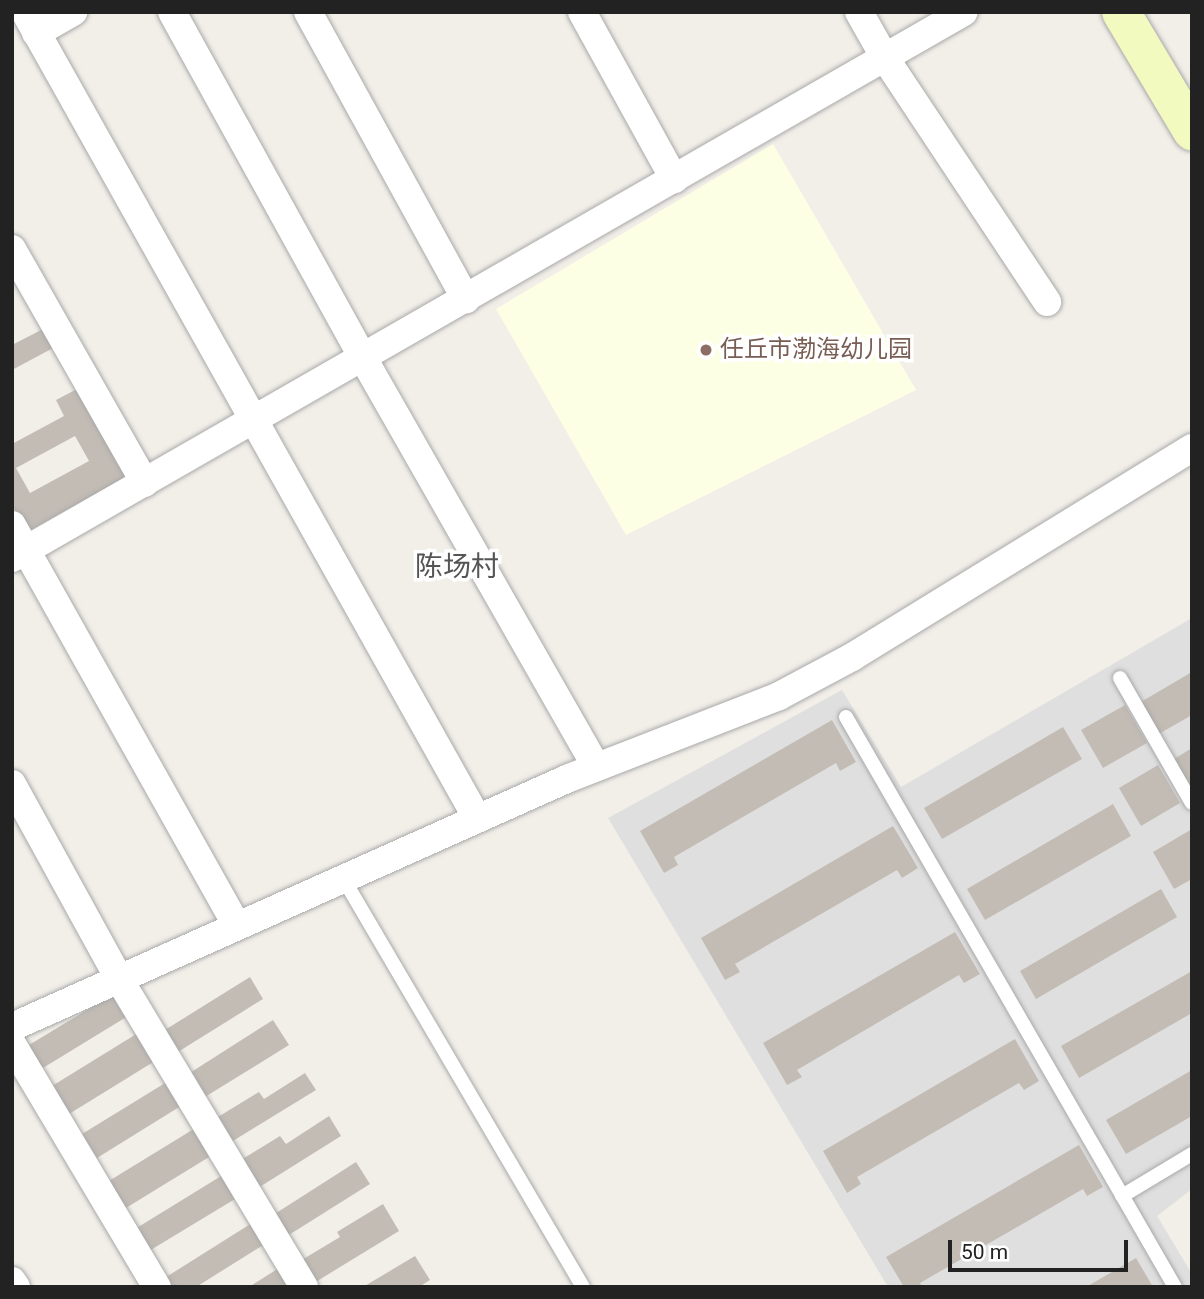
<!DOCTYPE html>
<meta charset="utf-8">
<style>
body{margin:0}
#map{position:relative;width:1204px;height:1299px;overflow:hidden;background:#f2efe9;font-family:Roboto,"Noto Sans SC",sans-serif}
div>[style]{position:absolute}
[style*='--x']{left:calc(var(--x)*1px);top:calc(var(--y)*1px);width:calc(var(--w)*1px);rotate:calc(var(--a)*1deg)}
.residential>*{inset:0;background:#e0dfdf}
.education>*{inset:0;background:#fdffe5}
.building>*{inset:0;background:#c3bcb5}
.roads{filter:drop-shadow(0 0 2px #a9a9a9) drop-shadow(0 0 2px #a9a9a9)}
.lane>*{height:14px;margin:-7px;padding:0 7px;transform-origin:7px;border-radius:7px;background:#fff}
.street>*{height:28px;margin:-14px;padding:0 14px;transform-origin:14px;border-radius:14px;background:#fff}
.secondary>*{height:38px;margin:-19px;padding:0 19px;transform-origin:19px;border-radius:19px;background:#f3fabf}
.dots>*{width:19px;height:19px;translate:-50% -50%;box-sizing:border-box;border:4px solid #fff;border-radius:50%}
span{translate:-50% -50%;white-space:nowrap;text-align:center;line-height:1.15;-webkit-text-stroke:7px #fff;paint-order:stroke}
.education-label{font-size:24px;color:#785e54}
.left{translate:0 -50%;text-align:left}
.quarter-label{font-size:28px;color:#555}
.frame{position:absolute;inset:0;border:14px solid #222;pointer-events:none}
.scale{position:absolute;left:948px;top:1240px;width:180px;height:32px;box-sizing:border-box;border:4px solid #222;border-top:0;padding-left:9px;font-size:21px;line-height:24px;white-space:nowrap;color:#222;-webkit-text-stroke:5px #fff;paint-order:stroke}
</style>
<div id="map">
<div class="residential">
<i style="clip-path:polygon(1192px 618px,1192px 1189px,1157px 1216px,1192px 1274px,1192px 1287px,888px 1287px,608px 818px,842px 690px,901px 787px)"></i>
</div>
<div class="education">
<i style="clip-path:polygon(773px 144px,916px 390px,626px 535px,496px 309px)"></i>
</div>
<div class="building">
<i style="clip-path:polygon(43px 329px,53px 348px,12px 370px,12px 345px)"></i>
<i style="clip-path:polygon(evenodd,77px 389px,126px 477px,27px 532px,12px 505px,12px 444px,64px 416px,56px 400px,77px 389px,75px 436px,89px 461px,30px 493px,16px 468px,75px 436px)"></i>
<i style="clip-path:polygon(1192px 672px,1192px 715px,1157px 735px,1139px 703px)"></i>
<i style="clip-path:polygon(1125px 705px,1147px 743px,1103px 768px,1081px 730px)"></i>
<i style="clip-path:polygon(832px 720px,856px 762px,840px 771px,836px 763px,674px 857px,678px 865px,664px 873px,640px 831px)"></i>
<i style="clip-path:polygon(1063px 727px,1082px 759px,942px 839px,924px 808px)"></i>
<i style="clip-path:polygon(1192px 748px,1192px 790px,1174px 759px)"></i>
<i style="clip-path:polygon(1158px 765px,1180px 803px,1141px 826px,1119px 788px)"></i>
<i style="clip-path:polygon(1113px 804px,1131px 836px,985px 920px,967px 889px)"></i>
<i style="clip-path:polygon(893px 826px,918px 868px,902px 878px,897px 870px,735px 964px,740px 972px,725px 980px,701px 938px)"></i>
<i style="clip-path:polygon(1192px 829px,1192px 879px,1174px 889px,1153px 852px)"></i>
<i style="clip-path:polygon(1161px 889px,1177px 917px,1036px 999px,1020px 971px)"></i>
<i style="clip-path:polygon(955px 932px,980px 974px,964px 983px,959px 975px,797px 1070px,802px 1077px,787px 1085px,763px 1043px)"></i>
<i style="clip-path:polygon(1192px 971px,1192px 1013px,1079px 1078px,1061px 1046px)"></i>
<i style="clip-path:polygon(250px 977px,263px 999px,173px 1055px,160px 1033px)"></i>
<i style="clip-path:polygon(115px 993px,128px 1016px,38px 1071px,24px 1048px)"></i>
<i style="clip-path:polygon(273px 1020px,289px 1045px,200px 1100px,185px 1076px)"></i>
<i style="clip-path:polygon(138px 1033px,155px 1061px,69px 1114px,52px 1086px)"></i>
<i style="clip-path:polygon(1015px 1039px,1039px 1081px,1024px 1090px,1019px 1083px,857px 1177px,861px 1184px,847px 1193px,823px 1151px)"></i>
<i style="clip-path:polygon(1192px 1070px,1192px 1116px,1126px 1154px,1106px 1120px)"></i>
<i style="clip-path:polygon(305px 1073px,316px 1090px,228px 1144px,213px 1120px,259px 1092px,264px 1099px)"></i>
<i style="clip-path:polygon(170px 1080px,184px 1104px,97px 1158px,82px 1134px)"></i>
<i style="clip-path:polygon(329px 1116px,341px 1136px,253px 1191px,236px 1163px,280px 1136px,286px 1144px)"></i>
<i style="clip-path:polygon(197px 1127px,214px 1154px,121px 1211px,104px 1184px)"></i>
<i style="clip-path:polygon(1079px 1145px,1103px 1187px,1087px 1196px,1083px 1189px,920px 1283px,922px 1287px,904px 1287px,886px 1257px)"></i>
<i style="clip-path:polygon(356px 1162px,370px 1184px,284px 1238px,270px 1217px)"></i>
<i style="clip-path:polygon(226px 1173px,240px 1196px,149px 1251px,135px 1229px)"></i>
<i style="clip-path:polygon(383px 1204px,399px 1231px,309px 1286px,295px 1264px,340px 1237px,337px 1232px)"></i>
<i style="clip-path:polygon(252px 1223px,265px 1244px,196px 1287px,168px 1287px,163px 1279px)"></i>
<i style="clip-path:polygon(415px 1256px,430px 1280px,419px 1287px,363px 1287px)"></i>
<i style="clip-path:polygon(1136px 1258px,1153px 1287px,1086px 1287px)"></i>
<i style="clip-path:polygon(279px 1268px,290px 1287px,249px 1287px)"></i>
</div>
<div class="roads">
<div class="lane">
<i style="--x:1120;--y:678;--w:144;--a:60.1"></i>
<i style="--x:846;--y:717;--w:658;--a:60.01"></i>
<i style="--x:343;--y:878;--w:474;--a:59.6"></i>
<i style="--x:1122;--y:1196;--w:82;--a:-31"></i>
</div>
<div class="street">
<i style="--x:25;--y:12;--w:924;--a:60.72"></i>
<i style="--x:172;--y:12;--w:395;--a:61.1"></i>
<i style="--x:363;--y:358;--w:471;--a:60.3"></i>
<i style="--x:308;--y:12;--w:328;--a:61.2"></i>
<i style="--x:582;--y:12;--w:191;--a:61.1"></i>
<i style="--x:859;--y:12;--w:53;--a:60.5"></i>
<i style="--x:885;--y:58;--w:293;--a:56.4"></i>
<i style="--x:36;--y:33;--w:43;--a:-29.6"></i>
<i style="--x:12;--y:249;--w:269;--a:60.4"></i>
<i style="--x:12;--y:525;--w:460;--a:60.7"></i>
<i style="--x:12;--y:558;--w:1097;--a:-29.84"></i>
<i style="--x:12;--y:784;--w:222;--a:61.2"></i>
<i style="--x:119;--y:979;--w:359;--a:59"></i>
<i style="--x:12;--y:1027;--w:610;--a:-24.09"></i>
<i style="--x:569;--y:778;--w:225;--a:-21.3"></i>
<i style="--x:779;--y:696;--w:83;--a:-28.1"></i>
<i style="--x:852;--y:657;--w:399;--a:-31.6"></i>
<i style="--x:12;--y:1044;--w:283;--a:59.2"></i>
<i style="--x:12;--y:1281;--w:7;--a:56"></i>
</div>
<div class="secondary">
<i style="--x:1121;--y:12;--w:139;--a:59.2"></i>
</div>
</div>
<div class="dots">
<i style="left:706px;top:350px;background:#8d6e63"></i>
</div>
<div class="education-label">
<span class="left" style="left:720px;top:350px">任丘市渤海幼儿园</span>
</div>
<div class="quarter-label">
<span style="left:457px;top:567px">陈场村</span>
</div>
<div class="frame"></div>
<div class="scale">50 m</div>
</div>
